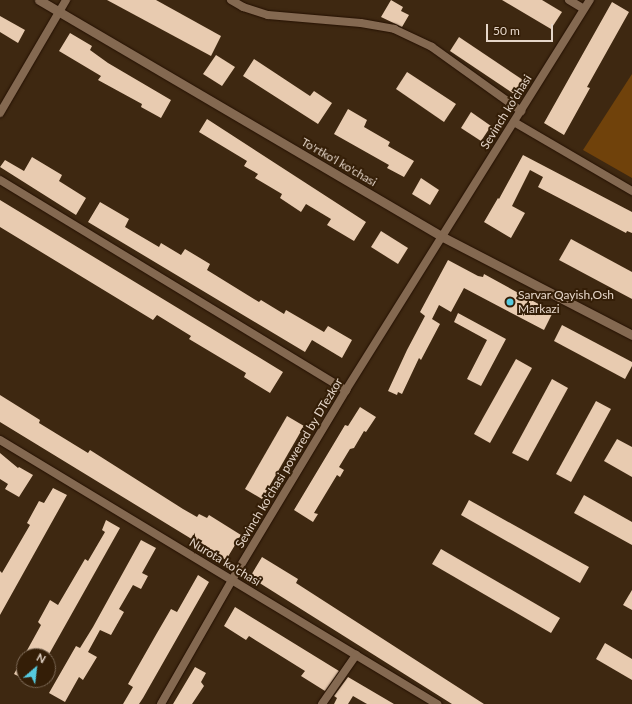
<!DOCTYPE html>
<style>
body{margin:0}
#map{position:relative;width:632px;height:704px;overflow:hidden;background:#3e2811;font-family:Lato,sans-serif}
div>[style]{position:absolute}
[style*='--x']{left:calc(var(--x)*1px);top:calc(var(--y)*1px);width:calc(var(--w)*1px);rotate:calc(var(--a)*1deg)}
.green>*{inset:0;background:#70420b}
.building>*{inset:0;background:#e8cbb0}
.roads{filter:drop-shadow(0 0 1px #241000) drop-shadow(0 0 1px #241000)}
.minor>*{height:8px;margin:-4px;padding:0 4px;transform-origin:4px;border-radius:4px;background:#846951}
.tertiary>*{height:9px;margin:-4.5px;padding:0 4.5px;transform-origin:4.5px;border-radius:4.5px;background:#846951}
.dots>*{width:11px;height:11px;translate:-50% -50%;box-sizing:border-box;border:2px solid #341e07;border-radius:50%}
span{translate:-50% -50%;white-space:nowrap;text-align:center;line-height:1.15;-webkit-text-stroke:4px #341e07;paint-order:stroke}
.street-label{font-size:12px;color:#e5d6c9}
.poi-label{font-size:12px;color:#e5d6c9}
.left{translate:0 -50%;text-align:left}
.north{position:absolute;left:16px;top:648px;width:40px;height:40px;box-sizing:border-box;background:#341e07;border:1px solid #7b6855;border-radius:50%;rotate:28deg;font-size:11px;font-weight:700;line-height:16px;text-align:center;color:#e5d6c9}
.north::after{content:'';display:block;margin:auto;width:14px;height:18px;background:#55cadf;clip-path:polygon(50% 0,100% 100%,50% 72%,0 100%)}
.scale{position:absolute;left:486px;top:24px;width:67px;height:18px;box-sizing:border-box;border:2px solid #e5d6c9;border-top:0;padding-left:5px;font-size:12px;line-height:14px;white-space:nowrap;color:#e5d6c9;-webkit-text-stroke:3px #341e07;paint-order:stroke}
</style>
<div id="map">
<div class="green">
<i style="clip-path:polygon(632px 74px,632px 178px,583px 150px)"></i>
</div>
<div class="building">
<i style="clip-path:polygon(107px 0,156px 0,221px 36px,211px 56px)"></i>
<i style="clip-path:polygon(391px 0,403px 7px,401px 11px,409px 15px,402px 27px,381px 17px)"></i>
<i style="clip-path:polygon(502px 0,542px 0,562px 12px,551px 29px)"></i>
<i style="clip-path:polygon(612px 2px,629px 12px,587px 87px,590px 88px,564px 135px,544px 123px)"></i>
<i style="clip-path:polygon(0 16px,25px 30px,18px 43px,0 32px)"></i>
<i style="clip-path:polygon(70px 33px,92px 46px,90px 50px,108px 63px,171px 100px,161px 118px,141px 107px,142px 104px,98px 80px,101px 76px,59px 51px)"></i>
<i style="clip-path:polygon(459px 37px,523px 80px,514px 94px,450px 51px)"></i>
<i style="clip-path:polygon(216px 55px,235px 67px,222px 86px,203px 74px)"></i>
<i style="clip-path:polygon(254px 59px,310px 96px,314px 91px,332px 103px,318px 124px,243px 76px)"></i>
<i style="clip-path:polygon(407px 72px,456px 104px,444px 122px,396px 89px)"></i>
<i style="clip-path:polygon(348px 109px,367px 120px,364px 127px,390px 142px,388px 146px,414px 161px,404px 177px,387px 168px,389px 165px,334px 134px)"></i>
<i style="clip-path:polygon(471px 112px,491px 126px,481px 141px,461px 128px)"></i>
<i style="clip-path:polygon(207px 119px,366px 222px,354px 241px,327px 225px,331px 219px,306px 204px,301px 212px,280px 198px,282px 194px,255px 178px,258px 174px,244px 166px,247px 161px,199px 132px)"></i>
<i style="clip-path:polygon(523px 155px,632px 212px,632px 233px,627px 231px,626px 233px,538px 187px,543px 177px,530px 170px,512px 206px,525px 213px,511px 238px,484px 222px,498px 198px,499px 199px)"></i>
<i style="clip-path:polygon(32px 157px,62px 175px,59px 181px,86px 198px,76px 215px,0 167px,5px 160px,24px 171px)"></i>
<i style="clip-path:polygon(421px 178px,439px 190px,430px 205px,412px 194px)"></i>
<i style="clip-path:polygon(0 200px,283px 372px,270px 393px,244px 377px,246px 373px,189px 339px,191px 336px,157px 315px,153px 320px,0 227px)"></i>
<i style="clip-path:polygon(100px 202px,129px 219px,125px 227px,159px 247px,161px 243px,181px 255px,185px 249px,210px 264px,207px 270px,259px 302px,261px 300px,284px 314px,286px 310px,324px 332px,328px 326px,352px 340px,342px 358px,312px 340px,305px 352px,88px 222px)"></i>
<i style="clip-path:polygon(381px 231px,408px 248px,398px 264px,371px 247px)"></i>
<i style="clip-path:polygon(571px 239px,632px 272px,632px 299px,559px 260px)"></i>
<i style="clip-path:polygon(448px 260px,478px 276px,483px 277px,484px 274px,553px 312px,544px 330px,542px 329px,464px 288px,451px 312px,439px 305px,432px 319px,440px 324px,421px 360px,419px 358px,402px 394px,398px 392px,397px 395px,388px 391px,407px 350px,425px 316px,420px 312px)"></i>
<i style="clip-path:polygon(458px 313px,506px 339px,481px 386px,467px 379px,487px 340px,454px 322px)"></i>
<i style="clip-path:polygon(562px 325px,632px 362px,632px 366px,625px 379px,554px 341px)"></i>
<i style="clip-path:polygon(516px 359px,532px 368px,490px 443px,474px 434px)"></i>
<i style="clip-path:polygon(552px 379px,568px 388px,528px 461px,512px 453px)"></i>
<i style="clip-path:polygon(0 395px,40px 420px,39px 423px,88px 453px,90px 450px,183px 509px,197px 517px,199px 514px,207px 518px,209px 515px,241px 535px,226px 560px,0 422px)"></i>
<i style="clip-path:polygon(596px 401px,611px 409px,571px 482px,556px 474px)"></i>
<i style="clip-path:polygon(360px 407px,376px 417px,366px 432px,364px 431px,354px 448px,350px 449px,339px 467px,344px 470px,340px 477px,337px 475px,314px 513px,318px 514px,313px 522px,294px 510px,345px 425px,348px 426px)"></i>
<i style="clip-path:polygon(287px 416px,304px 426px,262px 499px,245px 489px)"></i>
<i style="clip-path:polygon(617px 439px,632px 447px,632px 477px,604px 461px)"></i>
<i style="clip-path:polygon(0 453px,18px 468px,19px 467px,33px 475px,19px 497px,5px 489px,8px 484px,0 479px)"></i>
<i style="clip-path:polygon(53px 488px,67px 495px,0 615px,0 571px,2px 573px,30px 525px,27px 523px,39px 501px,44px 503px)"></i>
<i style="clip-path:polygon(584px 495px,632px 522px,632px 545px,574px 513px)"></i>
<i style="clip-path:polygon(469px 500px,589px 567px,580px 583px,461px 515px)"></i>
<i style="clip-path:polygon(106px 520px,120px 528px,48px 656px,24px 656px,24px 679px,14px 674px,41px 625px,38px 622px,50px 600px,58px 605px,85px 559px,88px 561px,105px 532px,102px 530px)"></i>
<i style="clip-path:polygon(141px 540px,156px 548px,142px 573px,148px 576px,141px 589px,133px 585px,119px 609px,124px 612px,111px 635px,100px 630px,88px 652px,97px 657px,83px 680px,79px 677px,65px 702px,49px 693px,76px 646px,80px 648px,93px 627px)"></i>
<i style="clip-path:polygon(441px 549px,560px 618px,551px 633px,432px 564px)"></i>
<i style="clip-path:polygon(262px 557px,298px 579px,296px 583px,484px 704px,452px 704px,250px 577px)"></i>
<i style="clip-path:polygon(198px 575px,209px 582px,143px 698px,139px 704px,123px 704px,133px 687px,128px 684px,157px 633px,171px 609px,177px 612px)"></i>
<i style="clip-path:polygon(632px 590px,632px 610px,623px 605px)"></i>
<i style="clip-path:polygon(235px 607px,339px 671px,325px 691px,301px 676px,305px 671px,249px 636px,246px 640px,224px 626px)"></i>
<i style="clip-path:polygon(605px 643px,632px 659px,632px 680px,596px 659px)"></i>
<i style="clip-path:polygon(195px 667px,206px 673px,201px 682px,204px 686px,192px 704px,173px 704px)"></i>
<i style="clip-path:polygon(348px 677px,394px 704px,367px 704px,353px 696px,348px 704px,334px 704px,337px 698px,334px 696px)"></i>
</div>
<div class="roads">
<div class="minor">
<i style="--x:231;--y:0;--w:14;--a:30"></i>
<i style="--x:243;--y:7;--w:26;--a:18"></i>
<i style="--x:268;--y:15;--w:93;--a:4.9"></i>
<i style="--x:361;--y:23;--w:34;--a:10"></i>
<i style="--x:394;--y:29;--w:42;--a:25.3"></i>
<i style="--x:432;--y:47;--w:110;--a:35.7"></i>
<i style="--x:569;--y:0;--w:17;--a:31"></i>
<i style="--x:0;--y:113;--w:131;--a:-59.7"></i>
<i style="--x:514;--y:122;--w:137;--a:30.3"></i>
<i style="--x:0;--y:180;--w:405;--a:31.3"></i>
<i style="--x:0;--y:440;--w:511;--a:31.14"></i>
<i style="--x:161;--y:704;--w:143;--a:-60.2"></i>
<i style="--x:232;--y:580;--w:222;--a:-59"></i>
<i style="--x:346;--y:390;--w:460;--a:-58"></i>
<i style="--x:322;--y:704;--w:60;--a:-55.2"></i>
</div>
<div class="tertiary">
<i style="--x:39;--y:0;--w:468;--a:30.4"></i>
<i style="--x:443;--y:237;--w:213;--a:27.4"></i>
</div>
</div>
<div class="dots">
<i style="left:510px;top:302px;background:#55cadf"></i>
</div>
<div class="street-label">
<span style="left:506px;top:112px;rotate:-58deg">Sevinch ko'chasi</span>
<span style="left:339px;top:162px;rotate:30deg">To'rtko'l ko'chasi</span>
<span style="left:289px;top:463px;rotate:-59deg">Sevinch ko'chasi powered by DTezkor</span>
<span style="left:225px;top:562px;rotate:31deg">Nurota ko'chasi</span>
</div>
<div class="poi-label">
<span class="left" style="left:518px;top:302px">Sarvar Qayish,Osh<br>Markazi</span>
</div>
<div class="north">N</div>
<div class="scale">50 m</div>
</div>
